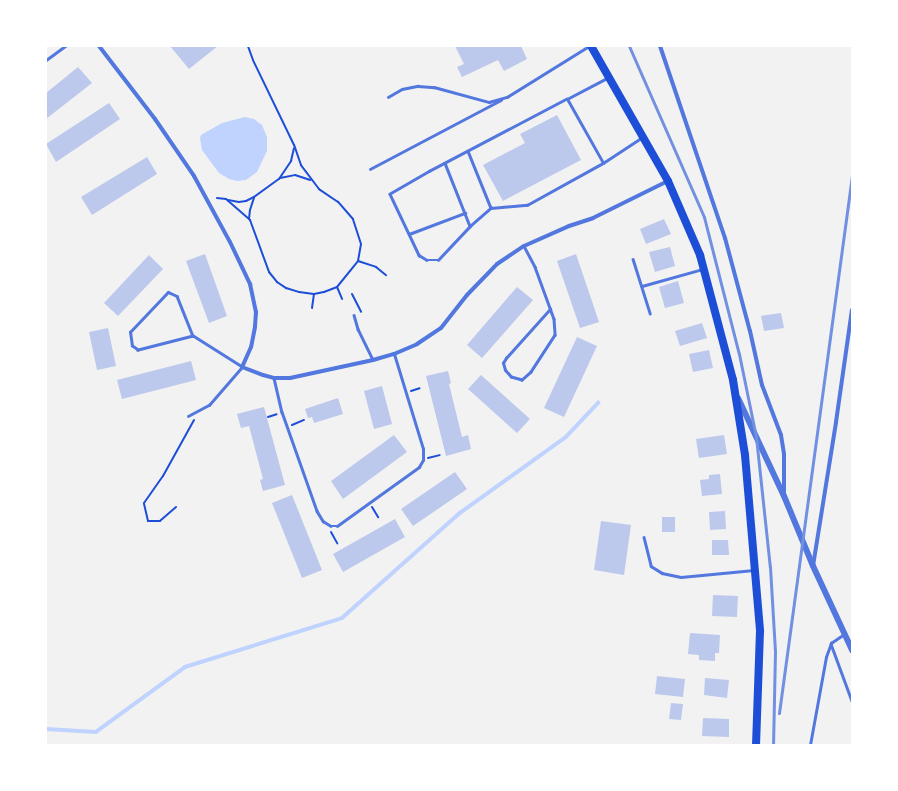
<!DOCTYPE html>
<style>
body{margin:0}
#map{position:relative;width:898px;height:791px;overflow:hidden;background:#f2f2f2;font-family:"Space Grotesk",sans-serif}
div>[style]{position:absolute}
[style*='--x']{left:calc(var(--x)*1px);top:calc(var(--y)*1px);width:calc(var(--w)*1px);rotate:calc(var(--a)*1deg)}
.water>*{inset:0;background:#bfd3fe}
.stream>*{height:3.5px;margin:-1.75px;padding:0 1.75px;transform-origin:1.75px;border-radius:1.75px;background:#bfd3fe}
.building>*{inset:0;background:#bdc9ec}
.path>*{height:2px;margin:-1px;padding:0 1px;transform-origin:1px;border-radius:1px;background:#1d4ed8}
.service>*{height:2.5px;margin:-1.25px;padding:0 1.25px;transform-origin:1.25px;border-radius:1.25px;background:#5277de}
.minor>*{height:4px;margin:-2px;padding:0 2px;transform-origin:2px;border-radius:2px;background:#5277de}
.tertiary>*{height:6px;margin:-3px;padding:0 3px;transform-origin:3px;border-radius:3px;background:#5277de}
.primary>*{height:8px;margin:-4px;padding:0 4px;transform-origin:4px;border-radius:4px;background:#1d4ed8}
.rail>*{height:3px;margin:-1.5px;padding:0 1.5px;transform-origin:1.5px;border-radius:1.5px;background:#7290e2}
span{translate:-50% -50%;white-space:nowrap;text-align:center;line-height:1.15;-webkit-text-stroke:3.5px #fff;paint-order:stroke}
.frame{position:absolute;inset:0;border:47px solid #fff;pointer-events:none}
</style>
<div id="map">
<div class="water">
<i style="clip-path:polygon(245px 117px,254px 119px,262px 125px,267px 137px,267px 151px,257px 172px,246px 180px,237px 181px,229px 179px,219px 173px,202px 150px,200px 138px,201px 135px,222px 123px)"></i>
</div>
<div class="stream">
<i style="--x:46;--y:729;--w:50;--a:3.4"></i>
<i style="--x:96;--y:732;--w:110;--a:-36.1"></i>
<i style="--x:185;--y:667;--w:164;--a:-17.3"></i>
<i style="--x:342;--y:618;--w:158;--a:-41.7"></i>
<i style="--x:460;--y:513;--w:130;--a:-35.6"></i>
<i style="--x:566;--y:437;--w:47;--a:-46.7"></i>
</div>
<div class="building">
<i style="clip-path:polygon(170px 46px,218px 46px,189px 69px)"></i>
<i style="clip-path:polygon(455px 46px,521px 46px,527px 59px,504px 71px,498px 60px,462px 77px,457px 67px,464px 64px)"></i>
<i style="clip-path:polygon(78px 67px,92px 83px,46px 119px,46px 93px)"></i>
<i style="clip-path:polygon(109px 103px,120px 119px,56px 162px,46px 144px)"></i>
<i style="clip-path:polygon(557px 115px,581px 160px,503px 201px,483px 165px,525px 143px,520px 134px)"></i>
<i style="clip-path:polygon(147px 157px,157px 174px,92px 215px,81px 197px)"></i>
<i style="clip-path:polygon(664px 219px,671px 234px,646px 244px,640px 229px)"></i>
<i style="clip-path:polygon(670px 247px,675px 266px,655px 272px,649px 252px)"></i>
<i style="clip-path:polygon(205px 254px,227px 316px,209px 323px,186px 261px)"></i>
<i style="clip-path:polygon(576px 254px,599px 322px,580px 328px,557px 261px)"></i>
<i style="clip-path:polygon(149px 255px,163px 269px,118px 316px,104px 303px)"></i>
<i style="clip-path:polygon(678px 281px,684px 303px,665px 308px,659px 287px)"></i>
<i style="clip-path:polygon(517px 287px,533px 300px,482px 358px,467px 345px)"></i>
<i style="clip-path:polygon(781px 313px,784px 328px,764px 331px,761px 316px)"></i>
<i style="clip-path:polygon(702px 323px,707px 338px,680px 346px,675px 331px)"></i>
<i style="clip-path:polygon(108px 328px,116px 366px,97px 370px,89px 332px)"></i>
<i style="clip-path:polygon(577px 337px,597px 346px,564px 417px,544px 408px)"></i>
<i style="clip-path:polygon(709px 350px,713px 368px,693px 372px,689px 354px)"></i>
<i style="clip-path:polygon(191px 361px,196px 380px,122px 399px,117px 380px)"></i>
<i style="clip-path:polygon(448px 371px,451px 383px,449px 384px,462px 437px,468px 435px,471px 449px,446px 456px,426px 376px)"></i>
<i style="clip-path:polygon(481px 375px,530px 419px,517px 433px,468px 389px)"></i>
<i style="clip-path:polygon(382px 386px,392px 424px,374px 429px,364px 391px)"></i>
<i style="clip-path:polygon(338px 398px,343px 414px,314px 423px,312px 417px,308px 418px,305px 409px)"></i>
<i style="clip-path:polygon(264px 407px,285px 485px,263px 491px,260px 480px,263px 479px,249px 426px,241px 428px,237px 414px)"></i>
<i style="clip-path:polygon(394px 435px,407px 452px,343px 499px,331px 481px)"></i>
<i style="clip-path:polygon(724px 435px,727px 454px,699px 458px,696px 439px)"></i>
<i style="clip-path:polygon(455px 472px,467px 489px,413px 526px,401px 509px)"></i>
<i style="clip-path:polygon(720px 474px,722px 494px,702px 496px,700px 480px,709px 479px,709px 475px)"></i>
<i style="clip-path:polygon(292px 495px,322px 570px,302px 578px,272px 503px)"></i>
<i style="clip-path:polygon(725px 511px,726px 529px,710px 530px,709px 512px)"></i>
<i style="clip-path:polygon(662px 517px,675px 517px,675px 532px,662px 532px)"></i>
<i style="clip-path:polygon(395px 519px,405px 537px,343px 572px,333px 554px)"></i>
<i style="clip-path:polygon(601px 521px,631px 525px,624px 575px,594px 570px)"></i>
<i style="clip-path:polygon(712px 540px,728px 540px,729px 555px,712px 555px)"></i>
<i style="clip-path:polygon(713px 595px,738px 596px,737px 617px,712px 616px)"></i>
<i style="clip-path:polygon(690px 633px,720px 635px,719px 653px,715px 653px,715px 661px,699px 660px,699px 655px,688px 654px)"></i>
<i style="clip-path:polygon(657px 676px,685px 679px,683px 697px,655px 694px)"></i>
<i style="clip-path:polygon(705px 678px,729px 680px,727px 698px,704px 695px)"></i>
<i style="clip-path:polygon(671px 703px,683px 704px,681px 720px,669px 719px)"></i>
<i style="clip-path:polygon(703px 718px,729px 719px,729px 737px,702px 736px)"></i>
</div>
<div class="path">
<i style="--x:280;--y:178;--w:15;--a:-11"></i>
<i style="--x:295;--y:175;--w:16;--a:18"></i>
<i style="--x:217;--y:198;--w:9;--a:6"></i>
<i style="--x:226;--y:199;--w:32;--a:41"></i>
<i style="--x:250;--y:220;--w:55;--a:69.9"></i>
<i style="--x:269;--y:272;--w:13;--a:51"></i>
<i style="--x:277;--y:282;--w:11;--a:34"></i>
<i style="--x:286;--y:288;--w:14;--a:17"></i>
<i style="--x:299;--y:292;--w:15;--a:8"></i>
<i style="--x:314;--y:294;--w:10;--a:-11"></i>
<i style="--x:324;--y:292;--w:14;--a:-21"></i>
<i style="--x:337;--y:287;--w:33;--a:-51"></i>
<i style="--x:358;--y:261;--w:17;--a:-80"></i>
<i style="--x:361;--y:244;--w:26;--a:-108"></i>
<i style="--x:353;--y:219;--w:23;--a:-131"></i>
<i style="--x:338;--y:202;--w:23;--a:-146"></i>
<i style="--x:319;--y:189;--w:30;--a:-127"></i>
<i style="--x:301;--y:165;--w:21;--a:-109"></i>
<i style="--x:294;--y:145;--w:94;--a:-115.8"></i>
<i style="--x:253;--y:60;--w:15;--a:-110"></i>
<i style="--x:228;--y:200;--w:11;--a:10"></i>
<i style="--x:239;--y:202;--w:7;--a:-8"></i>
<i style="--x:246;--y:201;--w:9;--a:-27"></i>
<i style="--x:254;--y:197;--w:31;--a:-36"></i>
<i style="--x:279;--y:179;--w:22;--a:-56"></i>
<i style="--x:291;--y:161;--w:13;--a:-77"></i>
<i style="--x:249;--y:219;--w:9;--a:-84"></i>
<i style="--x:250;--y:210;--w:13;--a:-72"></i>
<i style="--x:358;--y:261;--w:19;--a:18"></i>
<i style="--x:376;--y:267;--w:13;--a:39"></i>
<i style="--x:337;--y:287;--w:13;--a:67"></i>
<i style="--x:352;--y:294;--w:20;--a:63"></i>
<i style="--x:312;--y:308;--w:14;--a:-82"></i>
<i style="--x:411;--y:391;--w:9;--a:-18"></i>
<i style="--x:268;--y:417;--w:9;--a:-18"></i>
<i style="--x:292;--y:425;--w:13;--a:-23"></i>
<i style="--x:428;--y:458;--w:12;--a:-14"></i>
<i style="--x:176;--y:507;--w:21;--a:139"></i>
<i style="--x:160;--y:521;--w:12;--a:180"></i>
<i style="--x:148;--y:521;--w:18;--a:-103"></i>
<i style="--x:144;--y:503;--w:33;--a:-55"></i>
<i style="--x:163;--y:476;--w:64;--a:-61"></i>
<i style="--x:372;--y:507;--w:12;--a:59"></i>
<i style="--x:331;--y:532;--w:13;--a:61"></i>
</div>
<div class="service">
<i style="--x:46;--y:60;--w:24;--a:-36"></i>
<i style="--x:388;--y:97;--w:16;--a:-30"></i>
<i style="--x:402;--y:89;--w:16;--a:-11"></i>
<i style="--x:418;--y:86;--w:16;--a:4"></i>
<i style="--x:434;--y:87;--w:57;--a:15.3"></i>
<i style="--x:489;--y:102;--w:19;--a:-16"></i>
<i style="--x:507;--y:97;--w:97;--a:-31.9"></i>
<i style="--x:567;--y:99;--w:155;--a:152.3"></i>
<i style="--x:430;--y:171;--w:46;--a:150.1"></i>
<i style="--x:390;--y:194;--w:68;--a:64.6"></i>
<i style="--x:419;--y:255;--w:9;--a:32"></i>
<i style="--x:427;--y:260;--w:11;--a:0"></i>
<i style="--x:438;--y:260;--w:47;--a:-46.7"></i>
<i style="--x:470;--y:226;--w:28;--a:-41"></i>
<i style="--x:491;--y:208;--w:36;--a:-5"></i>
<i style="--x:527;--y:205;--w:87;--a:-28.9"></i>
<i style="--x:603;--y:163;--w:45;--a:-33.3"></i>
<i style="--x:468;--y:151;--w:61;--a:68"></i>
<i style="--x:445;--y:163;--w:68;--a:68.4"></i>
<i style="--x:603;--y:163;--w:73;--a:-119.4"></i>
<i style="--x:567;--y:99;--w:45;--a:-27.7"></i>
<i style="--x:370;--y:169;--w:148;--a:-27.8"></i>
<i style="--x:409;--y:234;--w:60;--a:-20.6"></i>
<i style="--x:524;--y:246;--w:24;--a:62"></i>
<i style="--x:535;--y:267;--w:55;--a:69.9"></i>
<i style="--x:554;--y:319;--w:16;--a:86"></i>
<i style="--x:555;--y:335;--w:44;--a:123"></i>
<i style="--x:531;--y:372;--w:12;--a:138"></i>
<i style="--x:522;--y:380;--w:11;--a:-165"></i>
<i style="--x:511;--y:377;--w:9;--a:-131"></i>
<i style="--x:505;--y:370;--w:7;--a:-106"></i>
<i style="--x:503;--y:363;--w:6;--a:-59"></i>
<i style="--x:506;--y:358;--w:66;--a:-48.1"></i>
<i style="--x:633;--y:259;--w:57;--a:72.5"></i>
<i style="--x:642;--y:286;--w:63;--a:-15.6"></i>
<i style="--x:354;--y:315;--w:15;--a:74"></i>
<i style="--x:358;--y:329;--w:34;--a:64"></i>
<i style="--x:274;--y:378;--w:35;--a:77"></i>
<i style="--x:282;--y:412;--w:105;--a:70.5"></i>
<i style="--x:317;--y:511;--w:12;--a:59"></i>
<i style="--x:323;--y:521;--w:9;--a:32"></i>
<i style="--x:331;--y:526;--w:6;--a:0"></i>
<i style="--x:337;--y:526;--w:101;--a:-35.7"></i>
<i style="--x:419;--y:467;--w:8;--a:-60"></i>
<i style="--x:423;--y:460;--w:11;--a:-90"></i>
<i style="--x:423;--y:449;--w:99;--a:-107"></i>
<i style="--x:188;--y:416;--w:24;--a:-28"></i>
<i style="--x:209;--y:405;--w:50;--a:-49"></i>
<i style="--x:242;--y:367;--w:58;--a:-147.7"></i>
<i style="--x:193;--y:336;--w:57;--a:165.7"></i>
<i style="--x:138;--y:350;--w:7;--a:-146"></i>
<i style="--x:132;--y:346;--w:14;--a:-98"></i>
<i style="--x:130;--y:332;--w:55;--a:-46.5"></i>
<i style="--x:168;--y:292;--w:10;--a:24"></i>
<i style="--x:177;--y:296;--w:43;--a:68.2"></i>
<i style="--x:644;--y:537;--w:30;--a:76"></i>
<i style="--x:651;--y:566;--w:13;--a:32"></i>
<i style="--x:662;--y:573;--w:19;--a:12"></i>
<i style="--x:681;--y:577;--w:73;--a:-5.5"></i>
<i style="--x:831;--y:644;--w:61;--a:69.8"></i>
<i style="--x:810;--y:745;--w:89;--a:-79.7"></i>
<i style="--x:826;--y:657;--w:15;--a:-70"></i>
<i style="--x:831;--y:643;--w:14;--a:-34"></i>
</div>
<div class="minor">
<i style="--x:99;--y:46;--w:92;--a:52.5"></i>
<i style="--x:155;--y:119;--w:69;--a:55.6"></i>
<i style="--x:194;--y:176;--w:75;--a:61.4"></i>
<i style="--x:230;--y:242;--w:47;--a:64.5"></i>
<i style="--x:250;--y:284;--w:29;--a:78"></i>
<i style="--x:256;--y:312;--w:15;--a:94"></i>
<i style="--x:255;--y:327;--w:20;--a:101"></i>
<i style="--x:251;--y:347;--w:22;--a:114"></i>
<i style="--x:242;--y:367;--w:22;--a:21"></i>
<i style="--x:263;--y:375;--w:11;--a:15"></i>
<i style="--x:274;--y:378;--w:16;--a:0"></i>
<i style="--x:290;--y:378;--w:85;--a:-12.2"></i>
<i style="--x:373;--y:360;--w:22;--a:-16"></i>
<i style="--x:394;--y:354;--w:25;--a:-23"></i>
<i style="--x:417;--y:344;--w:29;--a:-34"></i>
<i style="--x:441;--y:328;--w:42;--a:-51.8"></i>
<i style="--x:467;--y:295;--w:43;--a:-45.9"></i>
<i style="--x:497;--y:264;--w:32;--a:-34"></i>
<i style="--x:524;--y:246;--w:49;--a:-24"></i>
<i style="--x:569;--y:226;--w:25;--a:-18"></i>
<i style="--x:593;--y:218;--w:84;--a:-26.3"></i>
<i style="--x:660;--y:46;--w:203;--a:71.3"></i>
<i style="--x:725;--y:238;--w:96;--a:75"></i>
<i style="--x:750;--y:331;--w:55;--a:77.5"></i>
<i style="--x:762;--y:385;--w:53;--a:69.2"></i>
<i style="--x:781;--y:435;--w:19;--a:81"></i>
<i style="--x:784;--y:454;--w:40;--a:90"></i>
<i style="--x:813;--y:566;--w:146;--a:-80.9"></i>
<i style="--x:836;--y:422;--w:113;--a:-81.9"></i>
</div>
<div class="tertiary">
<i style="--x:738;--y:398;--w:108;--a:64.9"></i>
<i style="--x:784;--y:496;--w:76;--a:67.5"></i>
<i style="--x:813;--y:566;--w:93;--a:65.1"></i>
</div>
<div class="primary">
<i style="--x:591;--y:46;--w:155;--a:60.3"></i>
<i style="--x:668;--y:181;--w:81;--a:66.6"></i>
<i style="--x:700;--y:255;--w:129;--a:75.2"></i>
<i style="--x:733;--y:380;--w:76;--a:80.9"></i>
<i style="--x:745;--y:455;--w:177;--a:85.1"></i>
<i style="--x:760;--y:631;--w:114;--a:92"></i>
</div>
<div class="rail">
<i style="--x:629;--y:46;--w:187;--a:66.3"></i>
<i style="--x:704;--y:217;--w:141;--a:75.7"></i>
<i style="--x:739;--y:354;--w:85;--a:78.4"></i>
<i style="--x:756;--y:437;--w:131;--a:83.9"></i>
<i style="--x:770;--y:567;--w:84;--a:86.6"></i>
<i style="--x:775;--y:651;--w:94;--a:91.2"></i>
<i style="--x:779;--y:713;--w:543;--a:-82.27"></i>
</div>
<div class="frame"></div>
</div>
